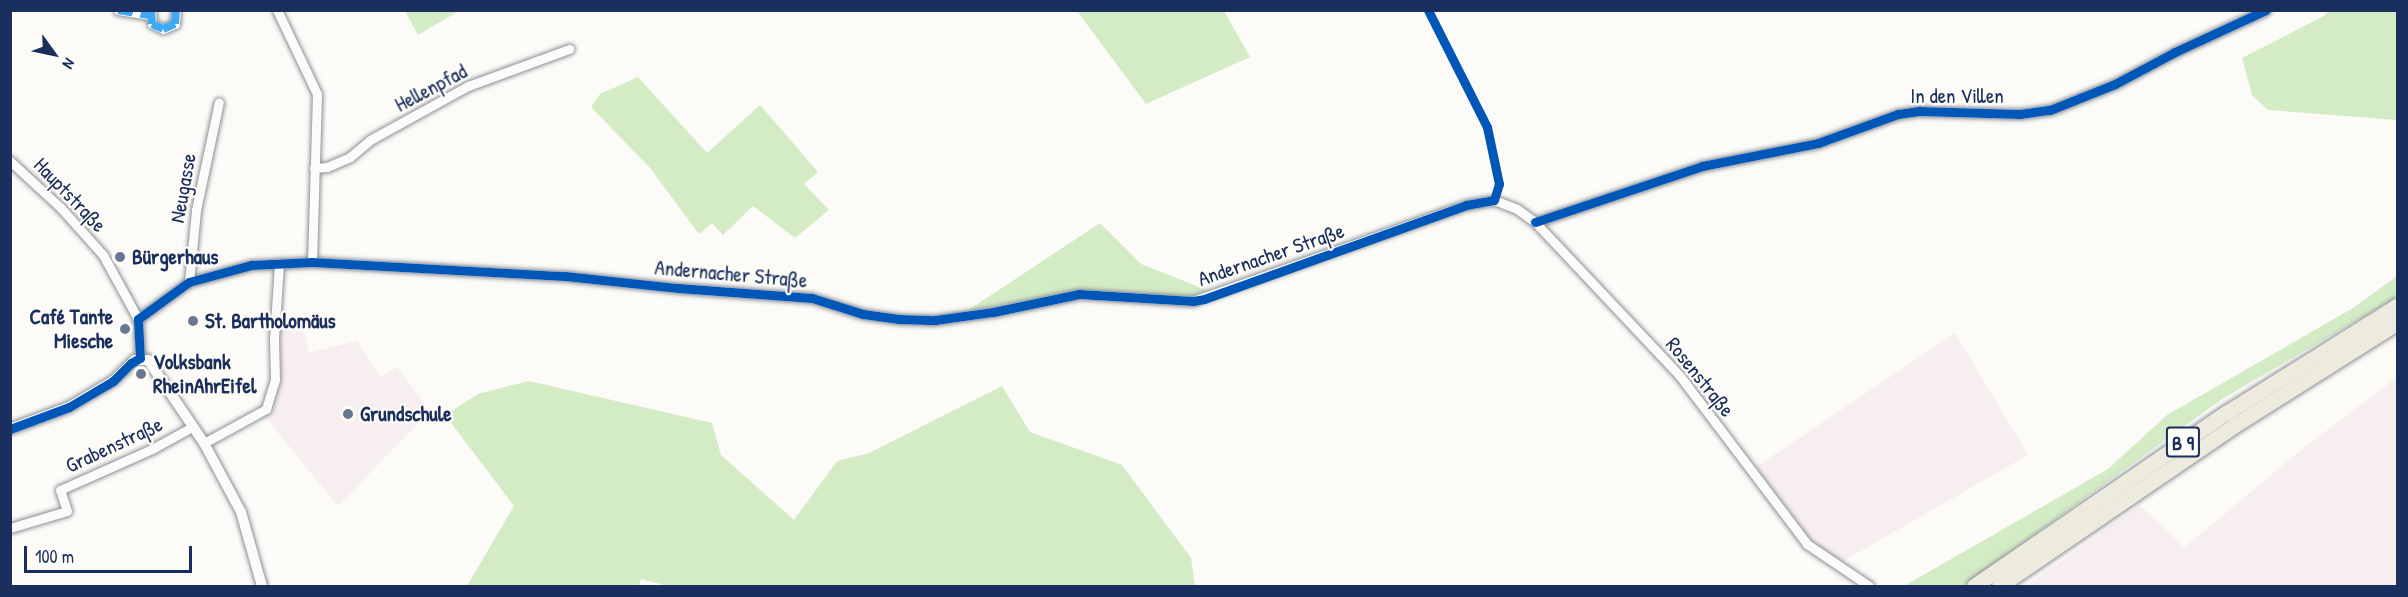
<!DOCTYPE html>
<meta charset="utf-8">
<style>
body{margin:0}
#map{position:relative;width:2408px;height:597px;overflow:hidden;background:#fcfbf8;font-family:"Patrick Hand",sans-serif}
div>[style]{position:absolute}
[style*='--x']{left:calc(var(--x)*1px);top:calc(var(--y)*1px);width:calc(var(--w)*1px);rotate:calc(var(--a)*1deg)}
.built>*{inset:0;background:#f7eef0}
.green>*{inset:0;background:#d4ecc6}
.roads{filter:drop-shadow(0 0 2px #8c9097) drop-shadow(0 0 2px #8c9097)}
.minor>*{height:9px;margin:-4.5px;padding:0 4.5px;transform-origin:4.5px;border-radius:4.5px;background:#fbfbf9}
.tertiary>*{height:10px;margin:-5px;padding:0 5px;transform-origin:5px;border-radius:5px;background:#fbfbf9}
.trunk>*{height:15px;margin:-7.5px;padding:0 7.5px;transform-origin:7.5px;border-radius:7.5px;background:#edeade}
.quiet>*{height:8px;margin-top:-4px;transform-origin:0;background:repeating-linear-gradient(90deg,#3fa9f5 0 15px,transparent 0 23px)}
.cycleway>*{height:9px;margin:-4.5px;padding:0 4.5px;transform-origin:4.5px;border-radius:4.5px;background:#0057b8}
.dots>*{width:16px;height:16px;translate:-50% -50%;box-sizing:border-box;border:3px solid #fdfcf7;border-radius:50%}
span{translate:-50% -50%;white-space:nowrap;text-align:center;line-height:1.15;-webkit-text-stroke:4.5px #fdfcf7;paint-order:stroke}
.shield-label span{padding:2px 4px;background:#fdfcf7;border:2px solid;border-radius:4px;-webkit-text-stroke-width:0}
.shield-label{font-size:20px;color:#1b2f5e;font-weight:700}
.street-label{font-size:21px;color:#1b2f5e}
.poi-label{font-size:21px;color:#1b2f5e;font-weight:700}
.left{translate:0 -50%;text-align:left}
.right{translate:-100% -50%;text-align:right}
.frame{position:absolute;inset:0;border:12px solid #1b2f5e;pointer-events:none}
.north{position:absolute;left:24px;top:24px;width:60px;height:60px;-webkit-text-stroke:4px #fdfcf7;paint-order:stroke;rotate:123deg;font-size:16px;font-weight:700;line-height:24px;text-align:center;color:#1b2f5e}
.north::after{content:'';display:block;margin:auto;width:21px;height:27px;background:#1b2f5e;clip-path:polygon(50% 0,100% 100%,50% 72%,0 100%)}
.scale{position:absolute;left:24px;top:546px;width:168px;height:27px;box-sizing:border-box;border:3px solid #1b2f5e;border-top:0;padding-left:8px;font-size:18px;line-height:21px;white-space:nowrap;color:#1b2f5e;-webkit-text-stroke:4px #fdfcf7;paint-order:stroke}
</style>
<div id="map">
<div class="built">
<i style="clip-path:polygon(302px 325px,309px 353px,357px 341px,381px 378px,396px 366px,430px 411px,338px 506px,265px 417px,273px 411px,281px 384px,279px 332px)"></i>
<i style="clip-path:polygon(1955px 333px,2028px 455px,1840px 563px,1810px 539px,1756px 467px)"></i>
<i style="clip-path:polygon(2397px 377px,2397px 586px,2026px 586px,2140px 505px,2184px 548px,2296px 454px)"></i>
</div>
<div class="green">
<i style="clip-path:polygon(405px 11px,459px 11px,418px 35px)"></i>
<i style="clip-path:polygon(1077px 11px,1224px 11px,1250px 57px,1146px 104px)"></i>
<i style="clip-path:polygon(2328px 11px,2397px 11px,2397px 120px,2268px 110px,2252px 95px,2242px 58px,2324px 16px)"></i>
<i style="clip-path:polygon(638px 77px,707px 153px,760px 105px,818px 172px,804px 184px,829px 210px,795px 238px,753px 206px,723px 235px,712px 223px,699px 234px,650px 168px,591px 107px,600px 94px)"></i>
<i style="clip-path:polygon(1100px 223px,1141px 264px,1207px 290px,1190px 297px,1078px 291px,967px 311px)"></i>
<i style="clip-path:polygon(2397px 276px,2397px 297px,2222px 399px,1963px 586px,1904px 586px,2108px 469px,2167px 415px,2353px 308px)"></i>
<i style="clip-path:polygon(529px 381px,712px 423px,721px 455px,794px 520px,837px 461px,869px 453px,1002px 386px,1030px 432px,1122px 465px,1191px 558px,1195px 586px,668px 586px,641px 579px,639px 586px,467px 586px,514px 506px,445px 415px,478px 394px)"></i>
</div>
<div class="roads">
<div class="minor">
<i style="--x:118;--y:10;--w:32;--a:9"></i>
<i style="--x:151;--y:10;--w:14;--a:86"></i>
<i style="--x:152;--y:24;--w:12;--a:24"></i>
<i style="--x:163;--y:29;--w:13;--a:-23"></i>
<i style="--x:175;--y:24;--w:14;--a:-86"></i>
<i style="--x:277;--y:10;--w:93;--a:64.5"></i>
<i style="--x:317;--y:94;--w:168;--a:91.7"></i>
<i style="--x:10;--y:161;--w:69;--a:42.7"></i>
<i style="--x:61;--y:208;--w:63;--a:48.2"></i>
<i style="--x:103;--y:255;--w:73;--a:61.3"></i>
<i style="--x:138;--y:319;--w:39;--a:87"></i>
<i style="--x:314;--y:168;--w:13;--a:-4"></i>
<i style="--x:327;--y:167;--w:25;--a:-23"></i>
<i style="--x:350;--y:157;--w:26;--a:-40"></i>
<i style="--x:370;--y:140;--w:112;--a:-28.9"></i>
<i style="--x:468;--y:86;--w:108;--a:-20.1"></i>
<i style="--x:1535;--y:222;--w:176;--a:-18.5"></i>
<i style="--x:1702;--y:166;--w:118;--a:-11.2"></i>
<i style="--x:1818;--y:143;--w:85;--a:-19.9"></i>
<i style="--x:1898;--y:114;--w:21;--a:-8"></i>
<i style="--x:1919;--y:111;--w:101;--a:1.7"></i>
<i style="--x:2020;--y:114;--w:30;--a:-8"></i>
<i style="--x:2050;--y:110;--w:70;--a:-21.8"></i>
<i style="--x:2115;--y:84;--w:68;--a:-28.1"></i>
<i style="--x:2175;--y:52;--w:100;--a:-24.8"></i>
<i style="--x:189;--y:282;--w:72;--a:-84.4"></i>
<i style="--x:196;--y:210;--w:110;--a:-78"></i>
<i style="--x:138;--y:319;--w:63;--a:-36"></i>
<i style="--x:189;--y:282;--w:64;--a:-15.3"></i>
<i style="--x:251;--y:265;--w:61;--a:-2.8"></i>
<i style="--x:312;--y:262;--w:253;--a:3.2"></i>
<i style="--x:565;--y:276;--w:114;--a:6.1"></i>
<i style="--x:678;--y:288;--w:134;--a:4.3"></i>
<i style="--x:812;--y:298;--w:53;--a:17.4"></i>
<i style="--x:863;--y:314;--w:36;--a:8"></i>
<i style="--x:899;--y:319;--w:36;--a:2"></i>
<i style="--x:935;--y:320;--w:59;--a:-7.9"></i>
<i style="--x:993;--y:312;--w:88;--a:-11.8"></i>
<i style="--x:1079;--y:294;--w:114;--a:3.5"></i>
<i style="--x:1193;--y:301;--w:289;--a:-19.4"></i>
<i style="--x:1466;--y:205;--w:28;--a:-10"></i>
<i style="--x:1494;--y:200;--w:25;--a:21"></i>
<i style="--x:1517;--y:209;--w:22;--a:36"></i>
<i style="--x:1535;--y:222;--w:212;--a:46.7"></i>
<i style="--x:1680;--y:376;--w:211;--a:52.9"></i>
<i style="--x:1807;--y:544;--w:75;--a:34.1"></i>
<i style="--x:204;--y:443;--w:71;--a:-28.7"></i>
<i style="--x:266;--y:409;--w:30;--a:-73"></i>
<i style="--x:275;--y:380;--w:41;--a:-91.4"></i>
<i style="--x:274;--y:339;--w:76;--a:-86.2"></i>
<i style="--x:10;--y:528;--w:59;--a:-16.6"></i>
<i style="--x:67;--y:511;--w:22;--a:-108"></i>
<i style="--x:60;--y:490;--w:101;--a:-24"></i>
<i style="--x:152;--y:449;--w:46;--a:-28.8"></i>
</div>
<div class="tertiary">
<i style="--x:10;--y:429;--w:63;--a:-20.4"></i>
<i style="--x:69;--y:407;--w:51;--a:-30.6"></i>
<i style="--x:113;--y:381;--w:30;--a:-44"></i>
<i style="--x:135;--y:360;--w:13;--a:0"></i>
<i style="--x:148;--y:360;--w:100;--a:56"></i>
<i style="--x:204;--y:443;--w:78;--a:61.8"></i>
<i style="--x:241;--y:512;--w:77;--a:74.2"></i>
</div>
<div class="trunk">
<i style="--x:1974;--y:586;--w:306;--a:-34.5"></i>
<i style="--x:2226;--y:413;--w:203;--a:-32.1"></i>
<i style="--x:1999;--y:586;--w:286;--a:-34.3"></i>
<i style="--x:2235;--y:425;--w:193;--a:-32.3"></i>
</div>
</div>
<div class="quiet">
<i style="--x:118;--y:10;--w:32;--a:9"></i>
<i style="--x:151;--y:10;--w:14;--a:86"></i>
<i style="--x:152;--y:24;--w:12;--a:24"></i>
<i style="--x:163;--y:29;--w:13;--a:-23"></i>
<i style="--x:175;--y:24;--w:14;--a:-86"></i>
</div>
<div class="cycleway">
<i style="--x:1535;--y:222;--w:176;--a:-18.5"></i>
<i style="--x:1702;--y:166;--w:118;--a:-11.2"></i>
<i style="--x:1818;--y:143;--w:85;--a:-19.9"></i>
<i style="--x:1898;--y:114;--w:21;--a:-8"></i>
<i style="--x:1919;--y:111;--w:101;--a:1.7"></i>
<i style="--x:2020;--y:114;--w:30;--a:-8"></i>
<i style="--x:2050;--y:110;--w:70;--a:-21.8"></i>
<i style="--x:2115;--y:84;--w:68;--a:-28.1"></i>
<i style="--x:2175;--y:52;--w:100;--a:-24.8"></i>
<i style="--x:10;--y:429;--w:63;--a:-20.4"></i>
<i style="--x:69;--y:407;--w:51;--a:-30.6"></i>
<i style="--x:113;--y:381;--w:25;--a:-45"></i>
<i style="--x:131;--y:363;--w:10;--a:-29"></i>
<i style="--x:140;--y:358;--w:39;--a:-93"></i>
<i style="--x:138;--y:319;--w:63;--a:-36"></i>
<i style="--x:189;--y:282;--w:64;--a:-15.3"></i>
<i style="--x:251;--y:265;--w:61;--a:-2.8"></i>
<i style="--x:312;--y:262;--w:253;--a:3.2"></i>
<i style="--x:565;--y:276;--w:114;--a:6.1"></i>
<i style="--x:678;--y:288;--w:134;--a:4.3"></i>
<i style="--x:812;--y:298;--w:53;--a:17.4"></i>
<i style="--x:863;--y:314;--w:36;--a:8"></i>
<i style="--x:899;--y:319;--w:36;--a:2"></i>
<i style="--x:935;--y:320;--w:59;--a:-7.9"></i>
<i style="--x:993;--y:312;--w:88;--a:-11.8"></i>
<i style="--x:1079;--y:294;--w:114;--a:3.5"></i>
<i style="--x:1193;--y:301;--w:11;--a:-10"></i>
<i style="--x:1204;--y:299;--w:278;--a:-19.7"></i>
<i style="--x:1466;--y:205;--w:28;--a:-10"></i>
<i style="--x:1494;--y:200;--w:17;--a:-73"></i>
<i style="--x:1499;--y:184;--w:58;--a:-101.9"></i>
<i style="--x:1487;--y:127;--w:131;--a:-116.8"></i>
</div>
<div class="dots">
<i style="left:120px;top:257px;background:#6a7694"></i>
<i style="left:193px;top:321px;background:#6a7694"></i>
<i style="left:125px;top:329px;background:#6a7694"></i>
<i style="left:141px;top:374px;background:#6a7694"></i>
<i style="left:348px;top:414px;background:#6a7694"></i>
</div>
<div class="shield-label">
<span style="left:2183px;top:442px">B 9</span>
</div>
<div class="street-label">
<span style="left:431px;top:88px;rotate:-28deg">Hellenpfad</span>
<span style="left:1957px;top:96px">In den Villen</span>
<span style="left:183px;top:188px;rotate:-80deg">Neugasse</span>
<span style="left:70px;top:195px;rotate:46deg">Hauptstraße</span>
<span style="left:1271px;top:255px;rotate:-19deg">Andernacher Straße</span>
<span style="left:731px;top:274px;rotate:5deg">Andernacher Straße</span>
<span style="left:1700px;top:377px;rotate:51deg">Rosenstraße</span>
<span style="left:114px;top:445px;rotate:-25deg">Grabenstraße</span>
</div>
<div class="poi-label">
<span class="left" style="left:132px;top:257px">Bürgerhaus</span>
<span class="right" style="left:113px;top:329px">Café Tante<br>Miesche</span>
<span class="left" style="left:205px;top:321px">St. Bartholomäus</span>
<span class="left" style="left:153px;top:374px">Volksbank<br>RheinAhrEifel</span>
<span class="left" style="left:360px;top:414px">Grundschule</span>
</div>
<div class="frame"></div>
<div class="north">N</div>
<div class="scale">100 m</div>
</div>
